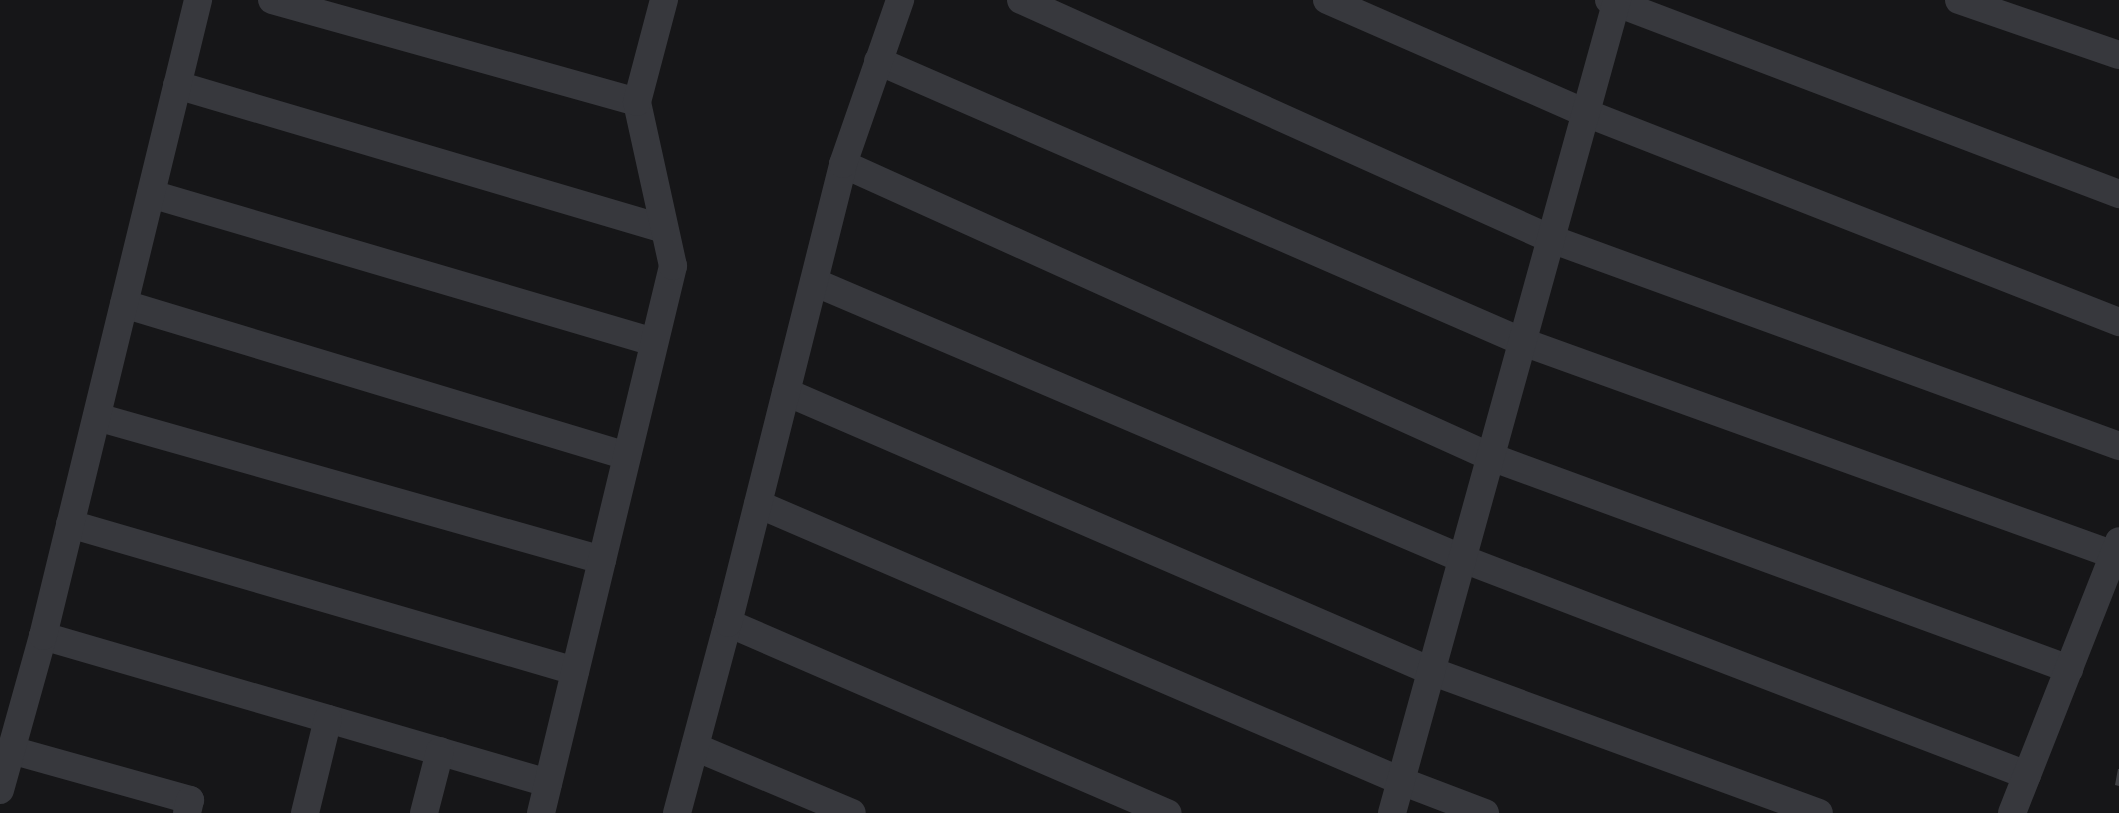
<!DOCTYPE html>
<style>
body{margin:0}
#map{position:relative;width:2119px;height:813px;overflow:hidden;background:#161618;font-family:"Golos Text",sans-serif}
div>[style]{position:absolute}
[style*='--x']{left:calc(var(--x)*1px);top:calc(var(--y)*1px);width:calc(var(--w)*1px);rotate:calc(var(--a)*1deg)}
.building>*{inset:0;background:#404145}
.minor>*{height:28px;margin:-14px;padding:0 14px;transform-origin:14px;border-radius:14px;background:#37383d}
span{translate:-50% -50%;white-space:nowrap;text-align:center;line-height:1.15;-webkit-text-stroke:4px #111113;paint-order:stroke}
</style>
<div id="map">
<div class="building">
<i style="clip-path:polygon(2118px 769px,2119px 769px,2119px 786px,2115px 785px)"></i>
</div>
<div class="minor">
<i style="--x:272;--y:0;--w:379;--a:15.6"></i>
<i style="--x:1021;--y:0;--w:581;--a:24.27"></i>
<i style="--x:1551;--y:239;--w:605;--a:20.02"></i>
<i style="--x:1327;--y:0;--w:283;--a:23.6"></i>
<i style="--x:1586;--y:113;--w:573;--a:21.41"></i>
<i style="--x:1609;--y:0;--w:546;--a:20.83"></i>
<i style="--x:1959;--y:0;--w:169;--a:19"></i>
<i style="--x:878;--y:61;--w:704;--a:23.54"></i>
<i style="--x:1523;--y:342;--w:628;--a:19.82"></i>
<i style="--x:177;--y:85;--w:508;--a:16.47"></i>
<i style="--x:843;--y:164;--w:711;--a:24.33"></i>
<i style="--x:1491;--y:457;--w:616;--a:20.14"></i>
<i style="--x:151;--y:194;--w:524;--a:16.4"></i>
<i style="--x:814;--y:282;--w:706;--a:23.11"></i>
<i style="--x:1463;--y:559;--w:604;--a:20.96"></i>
<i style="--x:124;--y:304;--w:525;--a:16.81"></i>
<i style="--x:786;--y:392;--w:703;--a:23.39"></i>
<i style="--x:1431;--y:671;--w:413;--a:20.1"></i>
<i style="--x:97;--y:417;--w:525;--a:15.81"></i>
<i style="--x:758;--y:504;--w:700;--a:23.31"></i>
<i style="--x:1401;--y:781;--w:90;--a:20.9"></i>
<i style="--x:70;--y:524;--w:526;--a:16.23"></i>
<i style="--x:728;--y:623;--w:479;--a:23.4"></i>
<i style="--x:43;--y:636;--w:526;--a:16.23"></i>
<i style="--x:695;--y:747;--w:170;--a:22.8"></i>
<i style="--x:11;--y:750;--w:186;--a:15.6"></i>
<i style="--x:190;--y:800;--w:13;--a:103"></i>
<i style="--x:0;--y:790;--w:160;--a:-74.4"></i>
<i style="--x:43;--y:636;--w:655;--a:-76.3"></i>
<i style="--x:305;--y:813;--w:97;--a:-76.3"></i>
<i style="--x:424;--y:813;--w:64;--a:-75.5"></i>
<i style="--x:541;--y:813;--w:563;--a:-76.43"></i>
<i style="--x:673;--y:266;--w:168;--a:-102.4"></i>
<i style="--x:637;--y:102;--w:106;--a:-75.2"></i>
<i style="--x:677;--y:813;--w:197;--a:-75"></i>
<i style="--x:728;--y:623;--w:473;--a:-75.9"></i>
<i style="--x:843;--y:164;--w:174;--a:-70.8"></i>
<i style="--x:1392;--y:813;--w:844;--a:-74.53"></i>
<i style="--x:2012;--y:813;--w:292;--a:-68.5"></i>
</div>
</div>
